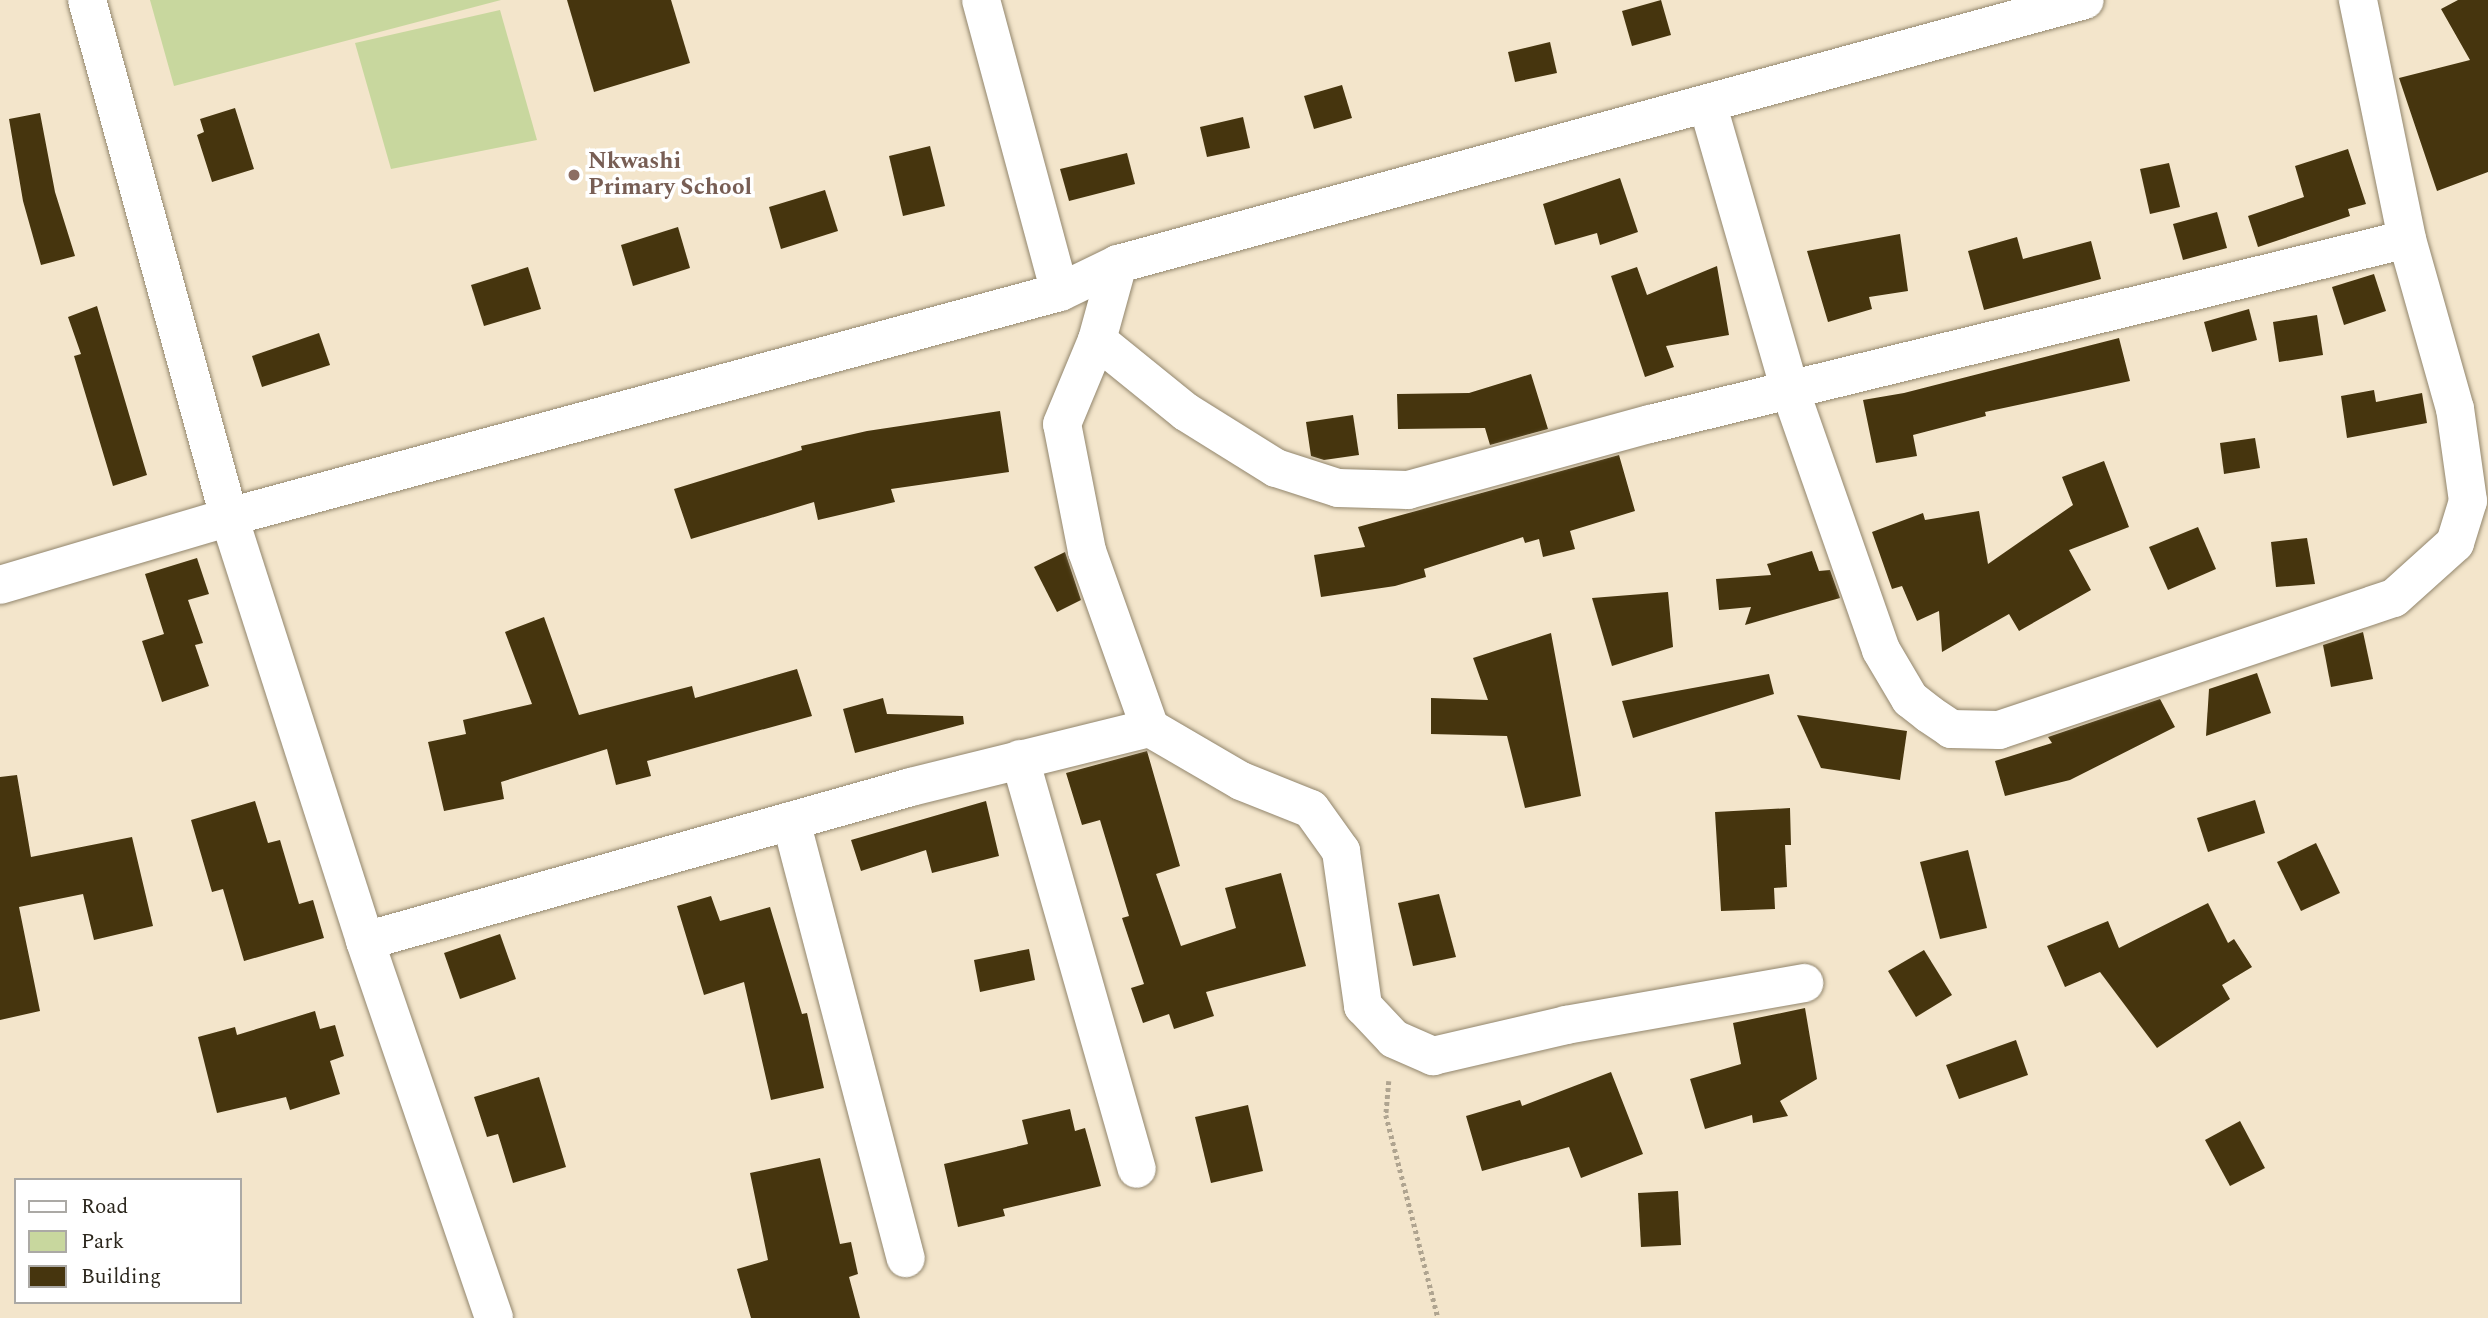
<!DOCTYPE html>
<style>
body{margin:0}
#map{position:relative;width:2488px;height:1318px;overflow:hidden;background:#f3e5cb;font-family:Spectral,serif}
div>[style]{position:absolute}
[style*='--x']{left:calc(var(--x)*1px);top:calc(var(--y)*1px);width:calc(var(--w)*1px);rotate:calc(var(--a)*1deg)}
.green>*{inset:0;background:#c8d79e}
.building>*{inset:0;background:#46350e}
.path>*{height:4.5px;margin-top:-2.25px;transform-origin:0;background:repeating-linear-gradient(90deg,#afa490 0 3.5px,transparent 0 7px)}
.roads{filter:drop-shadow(0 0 2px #92866d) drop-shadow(0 0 2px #92866d)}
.minor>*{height:38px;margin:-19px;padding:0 19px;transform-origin:19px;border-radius:19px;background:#fff}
.dots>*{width:19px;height:19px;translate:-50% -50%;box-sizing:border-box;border:4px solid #fff;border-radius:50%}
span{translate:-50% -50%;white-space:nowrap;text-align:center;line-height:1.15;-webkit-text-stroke:7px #fff;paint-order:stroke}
.education-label{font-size:23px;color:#785e54;font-weight:700}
.left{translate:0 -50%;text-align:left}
.legend{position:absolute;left:14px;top:1178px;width:228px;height:126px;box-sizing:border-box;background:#fff;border:2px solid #aba9a5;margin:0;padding:9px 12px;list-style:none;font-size:21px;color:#2c271d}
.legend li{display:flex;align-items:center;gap:14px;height:35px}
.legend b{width:35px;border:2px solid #aba9a5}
</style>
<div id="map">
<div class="green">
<i style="clip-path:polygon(150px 0,501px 0,174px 86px)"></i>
<i style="clip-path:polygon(500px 10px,537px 140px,391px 169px,355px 43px)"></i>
</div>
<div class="building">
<i style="clip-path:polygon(567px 0,671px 0,690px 63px,594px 92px)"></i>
<i style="clip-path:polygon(1661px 0,1671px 35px,1632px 46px,1622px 11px)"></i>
<i style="clip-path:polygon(2458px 0,2488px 0,2488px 172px,2437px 191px,2399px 78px,2470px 60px,2441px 9px)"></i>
<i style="clip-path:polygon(1550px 42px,1557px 73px,1515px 82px,1508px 52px)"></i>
<i style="clip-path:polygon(1342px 85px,1352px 118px,1314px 129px,1304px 96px)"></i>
<i style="clip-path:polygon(235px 108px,254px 169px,212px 182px,197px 135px,204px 132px,200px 119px)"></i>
<i style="clip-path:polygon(40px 113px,55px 192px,75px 256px,41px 265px,23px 201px,9px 119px)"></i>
<i style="clip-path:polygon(1243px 117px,1250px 148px,1207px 157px,1200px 127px)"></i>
<i style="clip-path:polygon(930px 146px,945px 206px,903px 216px,889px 156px)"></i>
<i style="clip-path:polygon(2348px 149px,2366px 204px,2348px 209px,2350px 216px,2258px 247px,2248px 216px,2304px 197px,2295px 166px)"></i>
<i style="clip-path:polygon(1127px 153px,1135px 184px,1069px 201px,1060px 169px)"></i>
<i style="clip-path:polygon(2169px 163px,2180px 207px,2150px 214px,2140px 169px)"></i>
<i style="clip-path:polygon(1620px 178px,1638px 232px,1600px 245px,1597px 233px,1555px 245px,1543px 204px)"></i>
<i style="clip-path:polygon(825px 190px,838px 231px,781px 249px,769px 207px)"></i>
<i style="clip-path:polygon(2217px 212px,2227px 248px,2183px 260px,2173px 224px)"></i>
<i style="clip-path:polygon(678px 227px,690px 268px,633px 286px,621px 245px)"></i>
<i style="clip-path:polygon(1900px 234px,1908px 291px,1869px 297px,1872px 309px,1828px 322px,1807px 251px)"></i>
<i style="clip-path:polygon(2017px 237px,2023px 259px,2091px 241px,2101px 279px,1984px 310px,1968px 251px)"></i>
<i style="clip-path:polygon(1717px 266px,1729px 335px,1666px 346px,1674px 367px,1645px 377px,1611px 276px,1637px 267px,1647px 295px)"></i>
<i style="clip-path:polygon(528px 267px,541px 309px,484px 326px,471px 285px)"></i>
<i style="clip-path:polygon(2374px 274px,2386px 311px,2344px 325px,2332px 287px)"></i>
<i style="clip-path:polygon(97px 306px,147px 475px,113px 486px,74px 356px,81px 354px,68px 317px)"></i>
<i style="clip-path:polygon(2249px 309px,2257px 340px,2212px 352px,2204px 322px)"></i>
<i style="clip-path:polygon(2317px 315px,2323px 355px,2279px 362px,2273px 322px)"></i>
<i style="clip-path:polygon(319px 333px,330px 365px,262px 387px,252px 356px)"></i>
<i style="clip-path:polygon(2119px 338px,2130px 381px,1985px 412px,1986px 416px,1913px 435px,1917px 456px,1876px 463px,1863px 400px,1904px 393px)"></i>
<i style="clip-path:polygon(1531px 374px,1548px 429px,1490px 445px,1485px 428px,1398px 429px,1397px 394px,1469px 393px)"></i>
<i style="clip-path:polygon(2374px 390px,2376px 402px,2422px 393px,2427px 423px,2347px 438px,2341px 396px)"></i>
<i style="clip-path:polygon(1000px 411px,1009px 472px,891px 489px,895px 502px,818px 520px,814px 502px,691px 539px,674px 489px,802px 450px,801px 446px,867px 431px)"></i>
<i style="clip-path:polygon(1353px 415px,1359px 455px,1324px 460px,1311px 456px,1306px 422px)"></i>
<i style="clip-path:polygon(2255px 438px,2260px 468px,2224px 474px,2220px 443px)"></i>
<i style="clip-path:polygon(1619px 455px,1635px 511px,1570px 531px,1575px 549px,1543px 557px,1539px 539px,1525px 543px,1523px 537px,1424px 569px,1426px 577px,1395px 586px,1321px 597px,1314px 555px,1365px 547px,1358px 527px)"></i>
<i style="clip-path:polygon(2104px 461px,2129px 527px,2069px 550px,2091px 590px,2019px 631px,2009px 614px,1942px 652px,1939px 611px,1917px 621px,1902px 586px,1892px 589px,1872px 532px,1923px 513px,1925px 520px,1979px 511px,1988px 564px,2073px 505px,2062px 477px)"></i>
<i style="clip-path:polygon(2198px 527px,2216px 569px,2168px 590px,2149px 547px)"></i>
<i style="clip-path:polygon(2307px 538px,2315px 584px,2276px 587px,2271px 542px)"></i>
<i style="clip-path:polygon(1812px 551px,1819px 571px,1830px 570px,1840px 598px,1745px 625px,1751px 607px,1719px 610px,1716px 579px,1771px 575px,1767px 564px)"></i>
<i style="clip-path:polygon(1065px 552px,1081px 600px,1057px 612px,1034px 567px)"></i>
<i style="clip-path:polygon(197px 558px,209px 594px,188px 600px,203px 643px,195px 645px,209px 686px,162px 702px,142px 641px,164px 634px,145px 574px)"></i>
<i style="clip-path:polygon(1668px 592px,1673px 647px,1612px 666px,1592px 598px)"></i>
<i style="clip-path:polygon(544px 617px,579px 715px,692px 686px,695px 698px,797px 669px,812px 716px,647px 761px,651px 776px,616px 785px,607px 749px,501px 782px,504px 799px,444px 811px,428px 742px,466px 734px,463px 720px,532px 704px,505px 632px)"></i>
<i style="clip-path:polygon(2363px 632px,2373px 679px,2331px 687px,2323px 645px)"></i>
<i style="clip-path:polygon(1551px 633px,1581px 796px,1525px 808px,1507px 736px,1431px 734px,1431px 698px,1488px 700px,1473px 658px)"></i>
<i style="clip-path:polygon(2257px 673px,2271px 713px,2206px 736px,2209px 689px)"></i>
<i style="clip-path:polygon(1769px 674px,1774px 694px,1633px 738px,1622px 701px)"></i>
<i style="clip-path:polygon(883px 698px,887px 714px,963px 716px,964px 724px,855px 753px,843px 709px)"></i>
<i style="clip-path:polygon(2160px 699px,2175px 727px,2070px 780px,2005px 796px,1995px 761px,2052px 743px,2048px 737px)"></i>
<i style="clip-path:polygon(1797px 715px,1907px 731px,1900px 780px,1821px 768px)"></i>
<i style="clip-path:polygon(1147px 751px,1180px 866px,1156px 874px,1181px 946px,1236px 928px,1225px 888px,1281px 873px,1306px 966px,1206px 992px,1214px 1016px,1174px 1029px,1169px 1014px,1143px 1023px,1131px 988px,1144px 984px,1122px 918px,1129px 916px,1100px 820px,1082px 825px,1066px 773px)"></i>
<i style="clip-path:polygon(17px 775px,31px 857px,132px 837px,153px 926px,94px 940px,83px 894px,19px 907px,40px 1011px,0 1020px,0 777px)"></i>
<i style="clip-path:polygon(2255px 800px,2265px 833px,2208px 852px,2197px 818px)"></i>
<i style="clip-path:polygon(255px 801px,268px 843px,280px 840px,299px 904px,313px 900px,324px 938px,244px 961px,223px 889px,212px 892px,191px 820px)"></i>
<i style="clip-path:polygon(986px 801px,999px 856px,932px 873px,926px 850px,861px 871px,851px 840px)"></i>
<i style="clip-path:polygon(1790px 808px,1791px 845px,1785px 845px,1787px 887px,1774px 888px,1775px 909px,1721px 911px,1715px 812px)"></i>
<i style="clip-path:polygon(2316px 843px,2340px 893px,2301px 911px,2277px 862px)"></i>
<i style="clip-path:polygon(1968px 850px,1987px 928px,1940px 939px,1920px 862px)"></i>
<i style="clip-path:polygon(1439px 894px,1456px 957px,1413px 966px,1398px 903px)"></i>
<i style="clip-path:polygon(711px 896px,720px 921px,770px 907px,802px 1014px,807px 1013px,824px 1088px,771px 1100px,744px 982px,704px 995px,677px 906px)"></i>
<i style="clip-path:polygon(2208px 903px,2228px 943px,2234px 939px,2252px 967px,2222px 985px,2230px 999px,2157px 1048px,2100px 972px,2065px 987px,2047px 946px,2108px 921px,2119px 948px)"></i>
<i style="clip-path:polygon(500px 934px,516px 979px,460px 999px,444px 953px)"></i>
<i style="clip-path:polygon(1029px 949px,1035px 980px,980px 992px,974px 960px)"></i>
<i style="clip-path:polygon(1924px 950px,1952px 995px,1916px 1017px,1888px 971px)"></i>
<i style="clip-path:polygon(1805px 1008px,1817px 1079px,1780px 1101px,1788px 1116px,1753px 1123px,1752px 1115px,1705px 1129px,1690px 1079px,1741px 1064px,1733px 1023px)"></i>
<i style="clip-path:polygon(315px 1011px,320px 1029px,335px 1025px,344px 1056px,330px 1061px,340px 1094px,290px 1110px,286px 1097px,217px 1113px,198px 1037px,235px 1027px,237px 1035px)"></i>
<i style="clip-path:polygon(2016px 1040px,2028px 1075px,1959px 1099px,1946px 1065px)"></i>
<i style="clip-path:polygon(1611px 1072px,1643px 1154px,1581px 1178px,1569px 1147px,1482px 1171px,1466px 1116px,1520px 1100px,1522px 1106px)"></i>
<i style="clip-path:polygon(539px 1077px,566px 1167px,513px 1183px,498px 1134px,487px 1137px,474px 1097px)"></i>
<i style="clip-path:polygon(1248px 1105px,1263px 1171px,1211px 1183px,1195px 1117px)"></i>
<i style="clip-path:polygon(1070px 1109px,1075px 1131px,1085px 1128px,1101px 1186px,1003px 1209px,1005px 1216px,958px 1227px,944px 1164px,1028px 1144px,1022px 1120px)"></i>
<i style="clip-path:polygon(2240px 1121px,2265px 1168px,2230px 1186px,2205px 1140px)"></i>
<i style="clip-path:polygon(820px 1158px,840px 1244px,851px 1242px,858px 1274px,849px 1277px,860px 1318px,751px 1318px,737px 1269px,768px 1260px,750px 1173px)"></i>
<i style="clip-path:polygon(1678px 1191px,1681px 1245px,1641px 1247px,1638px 1193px)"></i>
</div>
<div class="path">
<i style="--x:1389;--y:1081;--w:34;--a:95"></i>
<i style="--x:1386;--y:1115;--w:210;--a:75.6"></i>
</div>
<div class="roads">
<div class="minor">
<i style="--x:87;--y:0;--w:536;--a:74.64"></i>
<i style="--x:229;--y:517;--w:445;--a:72.2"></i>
<i style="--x:365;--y:941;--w:398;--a:71.1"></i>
<i style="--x:981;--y:0;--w:302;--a:74.9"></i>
<i style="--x:1708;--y:106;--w:296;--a:73.9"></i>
<i style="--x:1790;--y:390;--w:275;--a:70.7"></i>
<i style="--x:1881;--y:650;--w:57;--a:59.4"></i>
<i style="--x:1910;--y:699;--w:24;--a:38"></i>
<i style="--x:1929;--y:714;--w:27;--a:34"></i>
<i style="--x:1951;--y:729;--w:48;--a:1.2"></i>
<i style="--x:1999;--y:730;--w:416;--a:-18.5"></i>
<i style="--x:2394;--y:598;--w:82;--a:-42"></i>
<i style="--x:2455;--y:543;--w:44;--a:-72.8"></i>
<i style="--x:2468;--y:501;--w:93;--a:-98"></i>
<i style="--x:2455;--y:409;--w:177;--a:-105.8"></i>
<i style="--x:2407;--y:239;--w:244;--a:-101.6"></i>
<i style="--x:1097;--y:340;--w:114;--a:39"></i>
<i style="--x:1186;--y:412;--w:106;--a:31.9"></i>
<i style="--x:1276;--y:468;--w:65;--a:17.9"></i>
<i style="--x:1338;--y:488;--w:70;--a:1.6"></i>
<i style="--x:1408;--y:490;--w:251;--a:-15.3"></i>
<i style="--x:1650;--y:424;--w:779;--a:-13.73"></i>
<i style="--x:0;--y:585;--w:239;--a:-16.5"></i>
<i style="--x:229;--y:517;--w:861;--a:-15.15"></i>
<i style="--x:1060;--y:292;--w:64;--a:-25.8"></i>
<i style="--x:1118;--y:264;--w:1002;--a:-15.27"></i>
<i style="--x:1150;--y:728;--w:105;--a:30.2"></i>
<i style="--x:1241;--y:781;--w:75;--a:21.8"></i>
<i style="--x:1311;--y:809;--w:52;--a:54.5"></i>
<i style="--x:1341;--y:851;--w:157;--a:81.9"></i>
<i style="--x:1363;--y:1006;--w:45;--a:46.8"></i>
<i style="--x:1394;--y:1039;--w:43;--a:23.6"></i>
<i style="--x:1433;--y:1056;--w:137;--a:-13.1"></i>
<i style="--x:1566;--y:1025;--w:242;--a:-10"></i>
<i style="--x:1020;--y:759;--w:426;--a:74.1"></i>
<i style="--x:791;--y:821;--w:452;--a:75.3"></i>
<i style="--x:365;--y:941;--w:567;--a:-15.75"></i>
<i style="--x:911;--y:787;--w:246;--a:-13.9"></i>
<i style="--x:1150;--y:728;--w:188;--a:-109.6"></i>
<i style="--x:1087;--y:551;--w:129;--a:-101.1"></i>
<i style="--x:1062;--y:424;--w:91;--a:-67.4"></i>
<i style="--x:1097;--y:340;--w:79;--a:-74.6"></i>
</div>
</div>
<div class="dots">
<i style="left:574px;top:175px;background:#8d6e63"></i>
</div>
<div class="education-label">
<span class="left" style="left:588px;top:175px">Nkwashi<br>Primary School</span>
</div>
<ul class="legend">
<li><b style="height:9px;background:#fff"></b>Road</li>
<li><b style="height:19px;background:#c8d79e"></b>Park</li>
<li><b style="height:19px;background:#46350e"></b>Building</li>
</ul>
</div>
